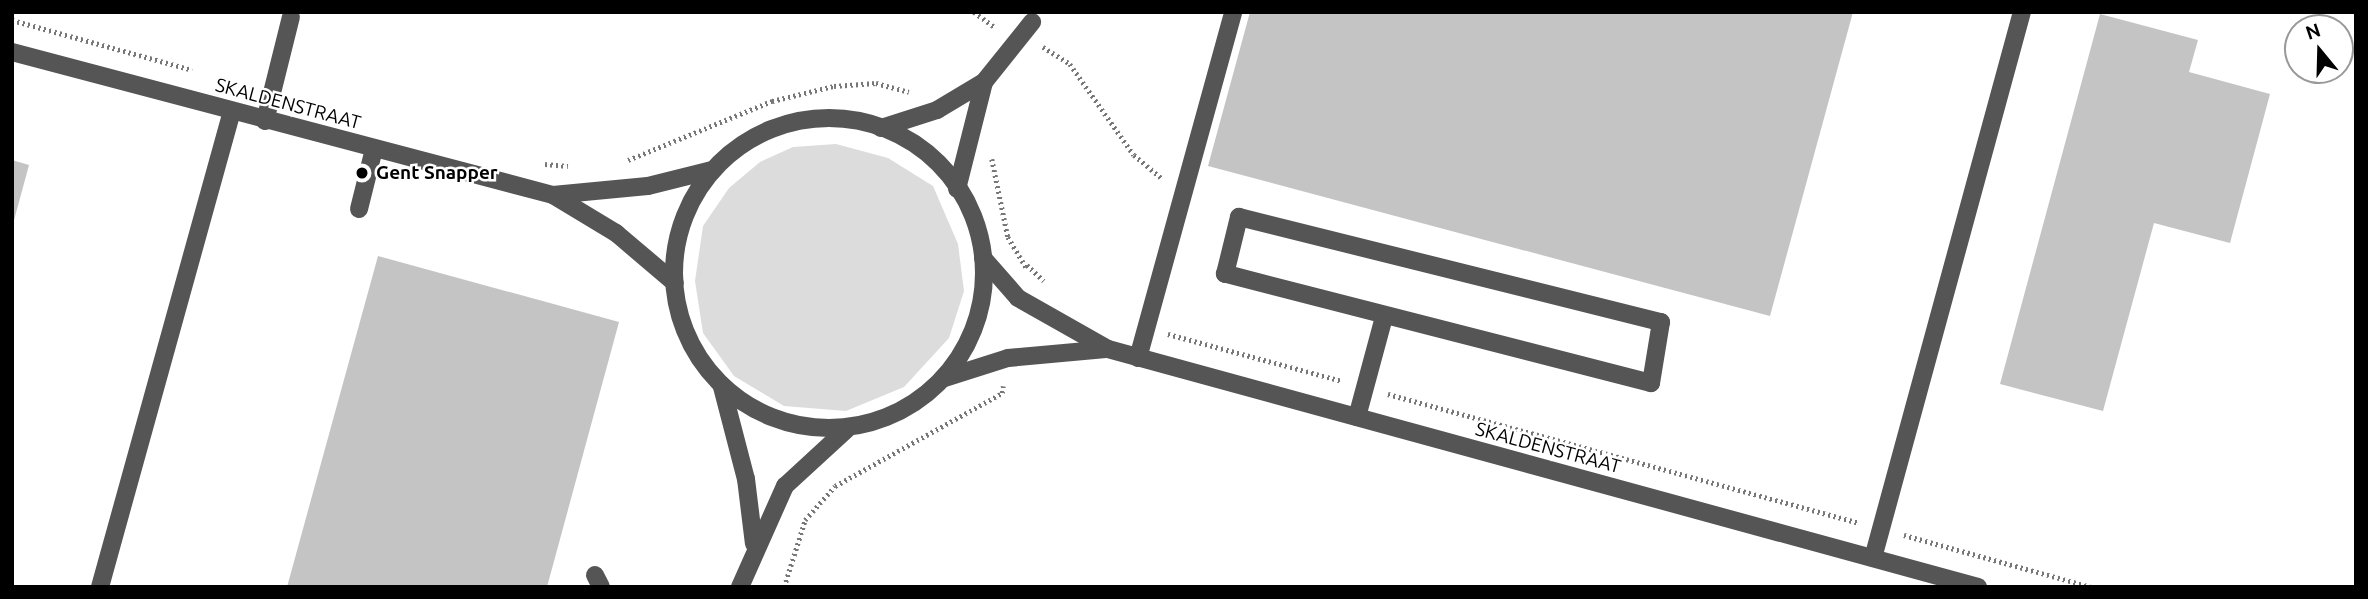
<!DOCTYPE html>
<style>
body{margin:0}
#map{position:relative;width:2368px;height:599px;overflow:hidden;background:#fff;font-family:Ubuntu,sans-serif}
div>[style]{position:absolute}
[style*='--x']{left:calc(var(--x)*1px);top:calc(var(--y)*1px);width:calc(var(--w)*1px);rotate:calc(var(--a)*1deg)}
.green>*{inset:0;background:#dcdcdc}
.building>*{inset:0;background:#c4c4c4}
.path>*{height:4.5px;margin-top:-2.25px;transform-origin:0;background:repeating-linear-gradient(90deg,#777 0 2px,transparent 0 5.5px)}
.minor>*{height:18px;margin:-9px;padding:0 9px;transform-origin:9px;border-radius:9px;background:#555}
.minor>.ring{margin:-9px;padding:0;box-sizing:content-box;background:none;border:18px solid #555;border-radius:50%}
.dots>*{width:19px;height:19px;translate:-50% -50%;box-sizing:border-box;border:4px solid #fff;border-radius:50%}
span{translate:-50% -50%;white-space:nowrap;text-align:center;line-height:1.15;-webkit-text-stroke:5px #fff;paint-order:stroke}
.street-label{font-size:19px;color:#000}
.poi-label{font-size:19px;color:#000;font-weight:700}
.left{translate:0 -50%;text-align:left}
.frame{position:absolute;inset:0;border:14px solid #000;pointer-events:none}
.north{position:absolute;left:2284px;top:14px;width:70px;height:70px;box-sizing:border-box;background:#fff;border:2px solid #999;border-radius:50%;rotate:341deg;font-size:19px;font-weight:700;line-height:28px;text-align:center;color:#000}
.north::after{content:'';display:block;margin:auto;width:24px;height:32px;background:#000;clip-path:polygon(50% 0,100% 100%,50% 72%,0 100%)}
</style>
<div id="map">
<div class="green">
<i style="clip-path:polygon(836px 144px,888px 158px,933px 186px,958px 244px,964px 291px,949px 338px,904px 387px,846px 411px,784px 406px,734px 376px,703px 333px,695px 281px,703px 226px,729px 188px,760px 162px,793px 147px)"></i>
</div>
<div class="building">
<i style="clip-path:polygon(1250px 12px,1853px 12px,1770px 316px,1208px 166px)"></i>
<i style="clip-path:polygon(2100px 14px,2198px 40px,2189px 72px,2270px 94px,2230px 243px,2154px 223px,2103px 411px,2000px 384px)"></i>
<i style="clip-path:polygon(12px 160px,29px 165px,13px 224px,12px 224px)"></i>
<i style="clip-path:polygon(378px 256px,619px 322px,547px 587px,287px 587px)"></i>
</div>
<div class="path">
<i style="--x:974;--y:12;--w:26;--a:36"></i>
<i style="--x:12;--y:20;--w:187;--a:15.5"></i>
<i style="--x:1043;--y:47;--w:32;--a:32"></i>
<i style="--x:1070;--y:64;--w:111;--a:54.9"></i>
<i style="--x:1134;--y:155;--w:38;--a:40"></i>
<i style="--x:992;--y:159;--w:80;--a:78.4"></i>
<i style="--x:1008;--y:237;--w:35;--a:59"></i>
<i style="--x:628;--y:160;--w:156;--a:-22.3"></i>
<i style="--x:772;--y:101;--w:64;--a:-13.6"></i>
<i style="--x:834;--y:86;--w:42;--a:-4.1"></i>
<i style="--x:876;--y:83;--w:34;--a:15"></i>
<i style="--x:545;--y:164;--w:23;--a:5"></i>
<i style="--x:1027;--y:265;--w:23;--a:43"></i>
<i style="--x:1168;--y:334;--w:180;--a:15.1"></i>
<i style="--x:1388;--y:394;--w:488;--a:15.3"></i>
<i style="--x:1904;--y:535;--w:194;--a:15.5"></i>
<i style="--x:784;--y:587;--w:70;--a:-72.6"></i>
<i style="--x:805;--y:520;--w:45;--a:-48.6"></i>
<i style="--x:835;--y:486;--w:191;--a:-29.1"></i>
<i style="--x:1002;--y:393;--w:7;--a:-82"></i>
</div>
<div class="minor">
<i style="--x:12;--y:52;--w:560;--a:14.81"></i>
<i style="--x:553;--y:195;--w:74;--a:31.1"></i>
<i style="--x:616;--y:233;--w:77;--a:40.3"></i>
<i class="ring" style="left:674px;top:118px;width:292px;height:292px"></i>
<i style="--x:265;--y:121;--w:107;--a:-76"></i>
<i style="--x:881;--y:128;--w:59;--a:-17.8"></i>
<i style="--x:937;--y:110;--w:55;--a:-30.8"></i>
<i style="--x:984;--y:82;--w:77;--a:-51.3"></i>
<i style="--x:957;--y:189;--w:110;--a:-75.8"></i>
<i style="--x:553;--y:195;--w:95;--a:-5.4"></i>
<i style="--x:648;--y:186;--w:66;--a:-14"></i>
<i style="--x:359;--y:209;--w:62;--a:-76"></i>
<i style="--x:1239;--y:217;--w:435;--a:14"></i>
<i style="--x:1661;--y:322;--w:62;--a:99.3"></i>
<i style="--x:1651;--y:383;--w:440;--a:-165.6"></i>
<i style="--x:1225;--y:274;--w:59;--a:-76.2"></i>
<i style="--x:983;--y:258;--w:53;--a:48.8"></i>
<i style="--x:1018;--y:298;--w:103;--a:29.5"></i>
<i style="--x:1108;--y:349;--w:902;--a:15.3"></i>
<i style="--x:1138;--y:358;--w:359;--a:-74.6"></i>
<i style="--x:945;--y:378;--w:66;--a:-17.6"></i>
<i style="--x:1008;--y:358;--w:98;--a:-5.2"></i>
<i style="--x:722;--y:387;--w:95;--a:75.4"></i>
<i style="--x:746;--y:479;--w:65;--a:83"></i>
<i style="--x:1357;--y:417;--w:104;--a:-74.9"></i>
<i style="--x:1873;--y:558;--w:566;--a:-74.74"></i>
<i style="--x:595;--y:575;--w:13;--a:63"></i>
<i style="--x:100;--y:587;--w:493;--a:-74.5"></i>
<i style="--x:740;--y:587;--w:111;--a:-66"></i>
<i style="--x:785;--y:486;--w:84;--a:-42.6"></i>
</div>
<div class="dots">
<i style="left:362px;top:173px;background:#000"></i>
</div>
<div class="street-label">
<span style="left:288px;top:104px;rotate:15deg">SKALDENSTRAAT</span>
<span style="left:1548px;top:448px;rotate:15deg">SKALDENSTRAAT</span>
</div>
<div class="poi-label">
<span class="left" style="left:376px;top:173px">Gent Snapper</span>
</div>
<div class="frame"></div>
<div class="north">N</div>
</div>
